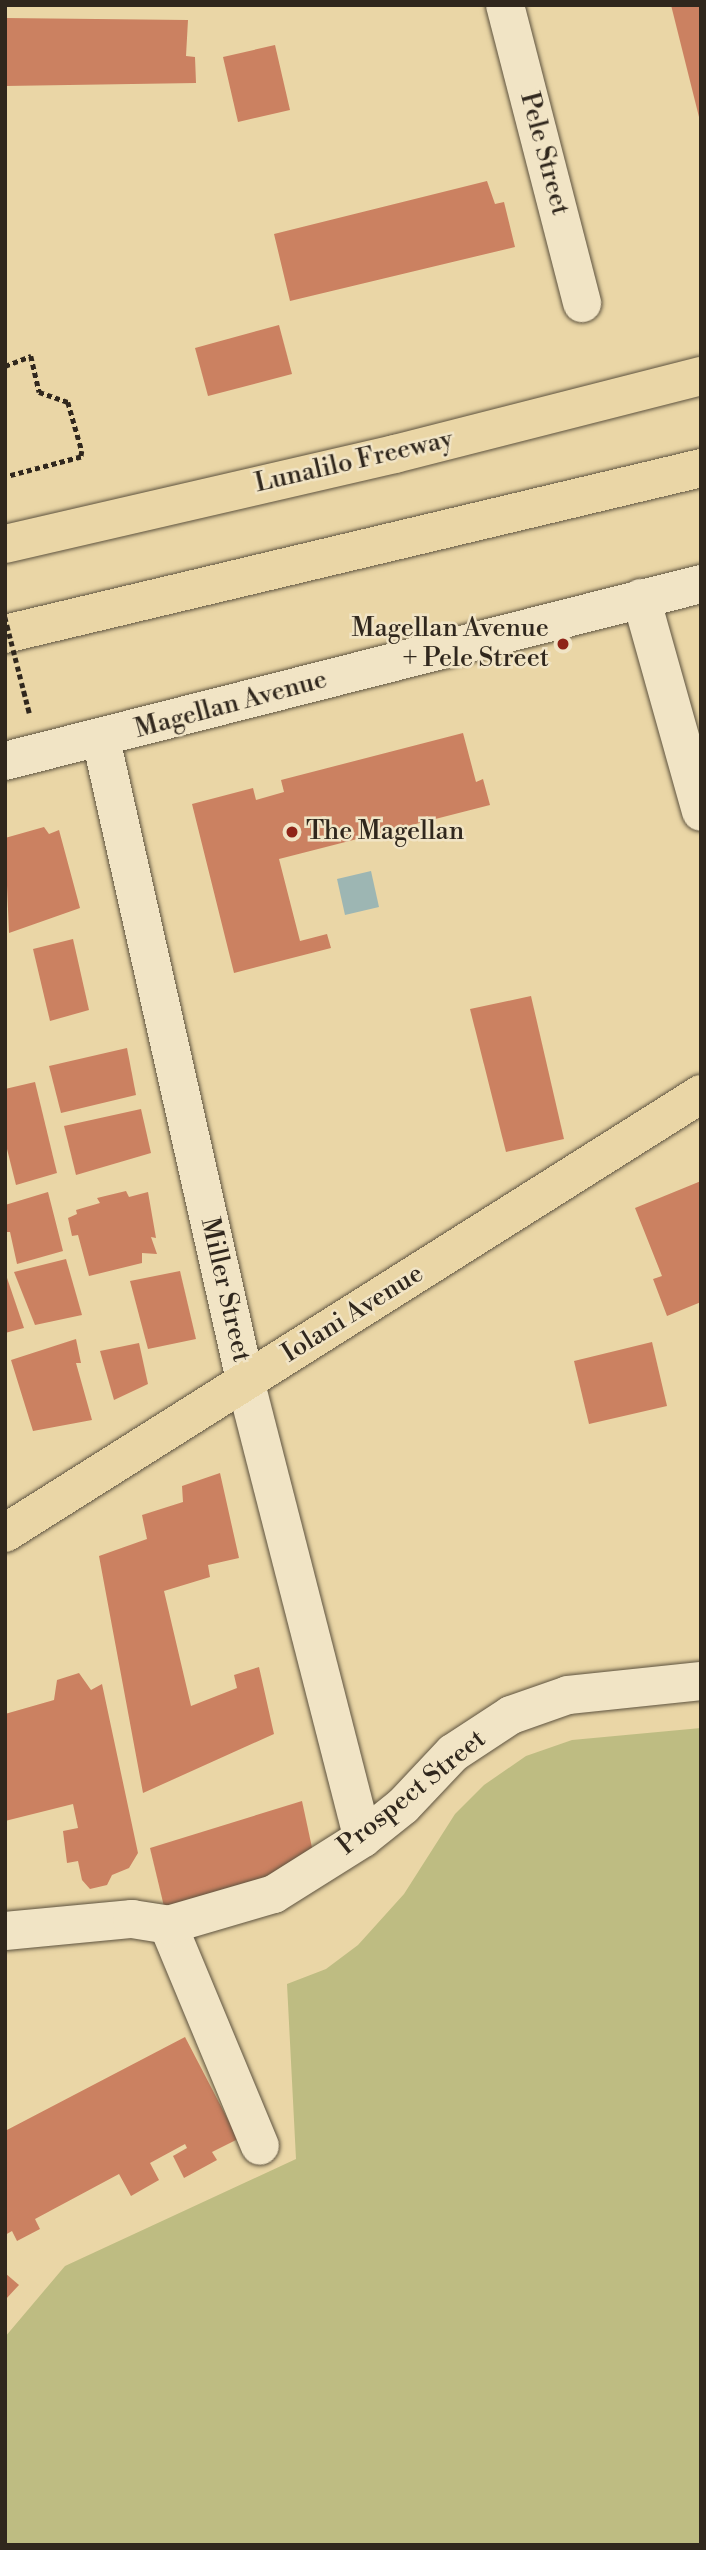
<!DOCTYPE html>
<style>
body{margin:0}
#map{position:relative;width:706px;height:2550px;overflow:hidden;background:#ead6a6;font-family:"Libre Bodoni",serif}
div>[style]{position:absolute}
[style*='--x']{left:calc(var(--x)*1px);top:calc(var(--y)*1px);width:calc(var(--w)*1px);rotate:calc(var(--a)*1deg)}
.green>*{inset:0;background:#bebc82}
.water>*{inset:0;background:#9db6b3}
.building>*{inset:0;background:#cb8161}
.path>*{height:4.5px;margin-top:-2.25px;transform-origin:0;background:repeating-linear-gradient(90deg,#30271d 0 5px,transparent 0 8.5px)}
.roads{filter:drop-shadow(0 0 2px #5e533f) drop-shadow(0 0 2px #5e533f)}
.minor>*{height:38px;margin:-19px;padding:0 19px;transform-origin:19px;border-radius:19px;background:#f1e4c5}
.major>*{height:38px;margin:-19px;padding:0 19px;transform-origin:19px;border-radius:19px;background:#ead6a6}
.highway>*{height:38px;margin:-19px;padding:0 19px;transform-origin:19px;border-radius:19px;background:#ead6a6}
.path-bridge>*{height:4.5px;margin-top:-2.25px;transform-origin:0;background:repeating-linear-gradient(90deg,#30271d 0 5px,transparent 0 8.5px)}
.dots>*{width:19px;height:19px;translate:-50% -50%;box-sizing:border-box;border:4px solid #f1e4c5;border-radius:50%}
span{translate:-50% -50%;white-space:nowrap;text-align:center;line-height:1.15;-webkit-text-stroke:5px #f1e4c5;paint-order:stroke}
.street-label{font-size:26px;color:#30271d}
.poi-label{font-size:26px;color:#30271d}
.right{translate:-100% -50%;text-align:right}
.left{translate:0 -50%;text-align:left}
.frame{position:absolute;inset:0;border:7px solid #30271d;pointer-events:none}
</style>
<div id="map">
<div class="green">
<i style="clip-path:polygon(701px 1728px,701px 2545px,5px 2545px,5px 2337px,65px 2266px,296px 2159px,287px 1984px,326px 1969px,358px 1945px,404px 1894px,455px 1814px,484px 1785px,526px 1756px,572px 1740px)"></i>
</div>
<div class="water">
<i style="clip-path:polygon(371px 871px,379px 907px,345px 915px,337px 879px)"></i>
</div>
<div class="building">
<i style="clip-path:polygon(671px 5px,701px 5px,701px 121px,700px 121px)"></i>
<i style="clip-path:polygon(5px 18px,188px 20px,186px 56px,195px 57px,196px 83px,5px 86px)"></i>
<i style="clip-path:polygon(275px 45px,290px 110px,238px 122px,223px 57px)"></i>
<i style="clip-path:polygon(487px 181px,495px 204px,504px 202px,515px 247px,290px 301px,274px 234px)"></i>
<i style="clip-path:polygon(279px 325px,292px 374px,208px 396px,195px 348px)"></i>
<i style="clip-path:polygon(463px 733px,476px 782px,483px 779px,490px 805px,279px 859px,300px 941px,327px 934px,331px 948px,234px 973px,192px 804px,253px 788px,256px 800px,284px 792px,281px 780px)"></i>
<i style="clip-path:polygon(44px 827px,49px 834px,59px 830px,80px 908px,9px 933px,5px 838px)"></i>
<i style="clip-path:polygon(73px 939px,89px 1010px,50px 1021px,33px 949px)"></i>
<i style="clip-path:polygon(531px 996px,564px 1139px,506px 1152px,470px 1009px)"></i>
<i style="clip-path:polygon(127px 1048px,136px 1095px,61px 1113px,49px 1066px)"></i>
<i style="clip-path:polygon(35px 1082px,57px 1173px,16px 1185px,5px 1141px,5px 1089px)"></i>
<i style="clip-path:polygon(141px 1109px,151px 1153px,76px 1175px,64px 1126px)"></i>
<i style="clip-path:polygon(701px 1181px,701px 1302px,667px 1316px,653px 1279px,662px 1276px,635px 1208px)"></i>
<i style="clip-path:polygon(126px 1191px,129px 1197px,148px 1192px,156px 1238px,151px 1237px,157px 1254px,142px 1253px,142px 1263px,89px 1276px,78px 1235px,72px 1236px,68px 1218px,77px 1214px,76px 1210px,100px 1203px,97px 1198px)"></i>
<i style="clip-path:polygon(48px 1192px,63px 1251px,17px 1264px,10px 1232px,5px 1232px,5px 1205px)"></i>
<i style="clip-path:polygon(66px 1259px,82px 1315px,35px 1325px,14px 1272px)"></i>
<i style="clip-path:polygon(180px 1271px,196px 1339px,148px 1349px,130px 1281px)"></i>
<i style="clip-path:polygon(5px 1272px,24px 1328px,5px 1333px)"></i>
<i style="clip-path:polygon(76px 1339px,81px 1363px,76px 1363px,92px 1420px,33px 1431px,11px 1360px)"></i>
<i style="clip-path:polygon(652px 1342px,667px 1406px,589px 1424px,574px 1361px)"></i>
<i style="clip-path:polygon(139px 1343px,148px 1384px,114px 1400px,100px 1351px)"></i>
<i style="clip-path:polygon(220px 1473px,239px 1558px,208px 1565px,210px 1577px,164px 1591px,191px 1706px,237px 1688px,234px 1675px,259px 1667px,274px 1734px,143px 1793px,99px 1556px,147px 1539px,142px 1515px,183px 1502px,182px 1486px)"></i>
<i style="clip-path:polygon(79px 1673px,91px 1690px,102px 1684px,138px 1853px,129px 1868px,112px 1875px,107px 1885px,90px 1889px,82px 1880px,78px 1861px,67px 1863px,63px 1831px,78px 1828px,73px 1804px,5px 1821px,5px 1714px,54px 1700px,57px 1680px)"></i>
<i style="clip-path:polygon(302px 1801px,314px 1857px,167px 1919px,150px 1848px)"></i>
<i style="clip-path:polygon(185px 2037px,238px 2139px,212px 2152px,217px 2160px,184px 2178px,173px 2156px,187px 2148px,185px 2144px,150px 2163px,159px 2180px,131px 2196px,119px 2174px,35px 2219px,40px 2229px,17px 2241px,12px 2231px,5px 2235px,5px 2131px)"></i>
<i style="clip-path:polygon(5px 2273px,19px 2285px,5px 2300px)"></i>
</div>
<div class="path">
<i style="--x:5;--y:366;--w:28;--a:-21"></i>
<i style="--x:31;--y:356;--w:37;--a:77"></i>
<i style="--x:39;--y:392;--w:31;--a:19"></i>
<i style="--x:68;--y:402;--w:51;--a:74.1"></i>
<i style="--x:82;--y:451;--w:6;--a:99"></i>
<i style="--x:81;--y:457;--w:79;--a:165.3"></i>
</div>
<div class="roads">
<div class="minor">
<i style="--x:505;--y:5;--w:308;--a:75.5"></i>
<i style="--x:641;--y:598;--w:222;--a:74.3"></i>
<i style="--x:101;--y:739;--w:657;--a:77.34"></i>
<i style="--x:245;--y:1380;--w:473;--a:75.6"></i>
<i style="--x:5;--y:761;--w:718;--a:-14.27"></i>
<i style="--x:168;--y:1925;--w:239;--a:67.4"></i>
<i style="--x:5;--y:1931;--w:128;--a:-5.4"></i>
<i style="--x:132;--y:1919;--w:36;--a:9"></i>
<i style="--x:168;--y:1925;--w:110;--a:-16.3"></i>
<i style="--x:274;--y:1894;--w:105;--a:-32.2"></i>
<i style="--x:363;--y:1838;--w:51;--a:-38.7"></i>
<i style="--x:403;--y:1806;--w:73;--a:-46.7"></i>
<i style="--x:453;--y:1753;--w:69;--a:-33.2"></i>
<i style="--x:511;--y:1715;--w:60;--a:-19.3"></i>
<i style="--x:568;--y:1695;--w:134;--a:-6"></i>
</div>
<div class="major">
<i style="--x:5;--y:1533;--w:823;--a:-32.24"></i>
</div>
<div class="highway">
<i style="--x:5;--y:544;--w:400;--a:-13"></i>
<i style="--x:395;--y:454;--w:316;--a:-14.3"></i>
<i style="--x:5;--y:634;--w:716;--a:-13.41"></i>
</div>
</div>
<div class="path-bridge">
<i style="--x:5;--y:617;--w:101;--a:75.7"></i>
</div>
<div class="dots">
<i style="left:563px;top:644px;background:#8f2418"></i>
<i style="left:292px;top:832px;background:#8f2418"></i>
</div>
<div class="street-label">
<span style="left:544px;top:154px;rotate:75deg">Pele Street</span>
<span style="left:354px;top:462px;rotate:-13deg">Lunalilo Freeway</span>
<span style="left:231px;top:705px;rotate:-15deg">Magellan Avenue</span>
<span style="left:225px;top:1290px;rotate:77deg">Miller Street</span>
<span style="left:353px;top:1314px;rotate:-32deg">Iolani Avenue</span>
<span style="left:412px;top:1793px;rotate:-39deg">Prospect Street</span>
</div>
<div class="poi-label">
<span class="right" style="left:549px;top:644px">Magellan Avenue<br>+ Pele Street</span>
<span class="left" style="left:306px;top:832px">The Magellan</span>
</div>
<div class="frame"></div>
</div>
